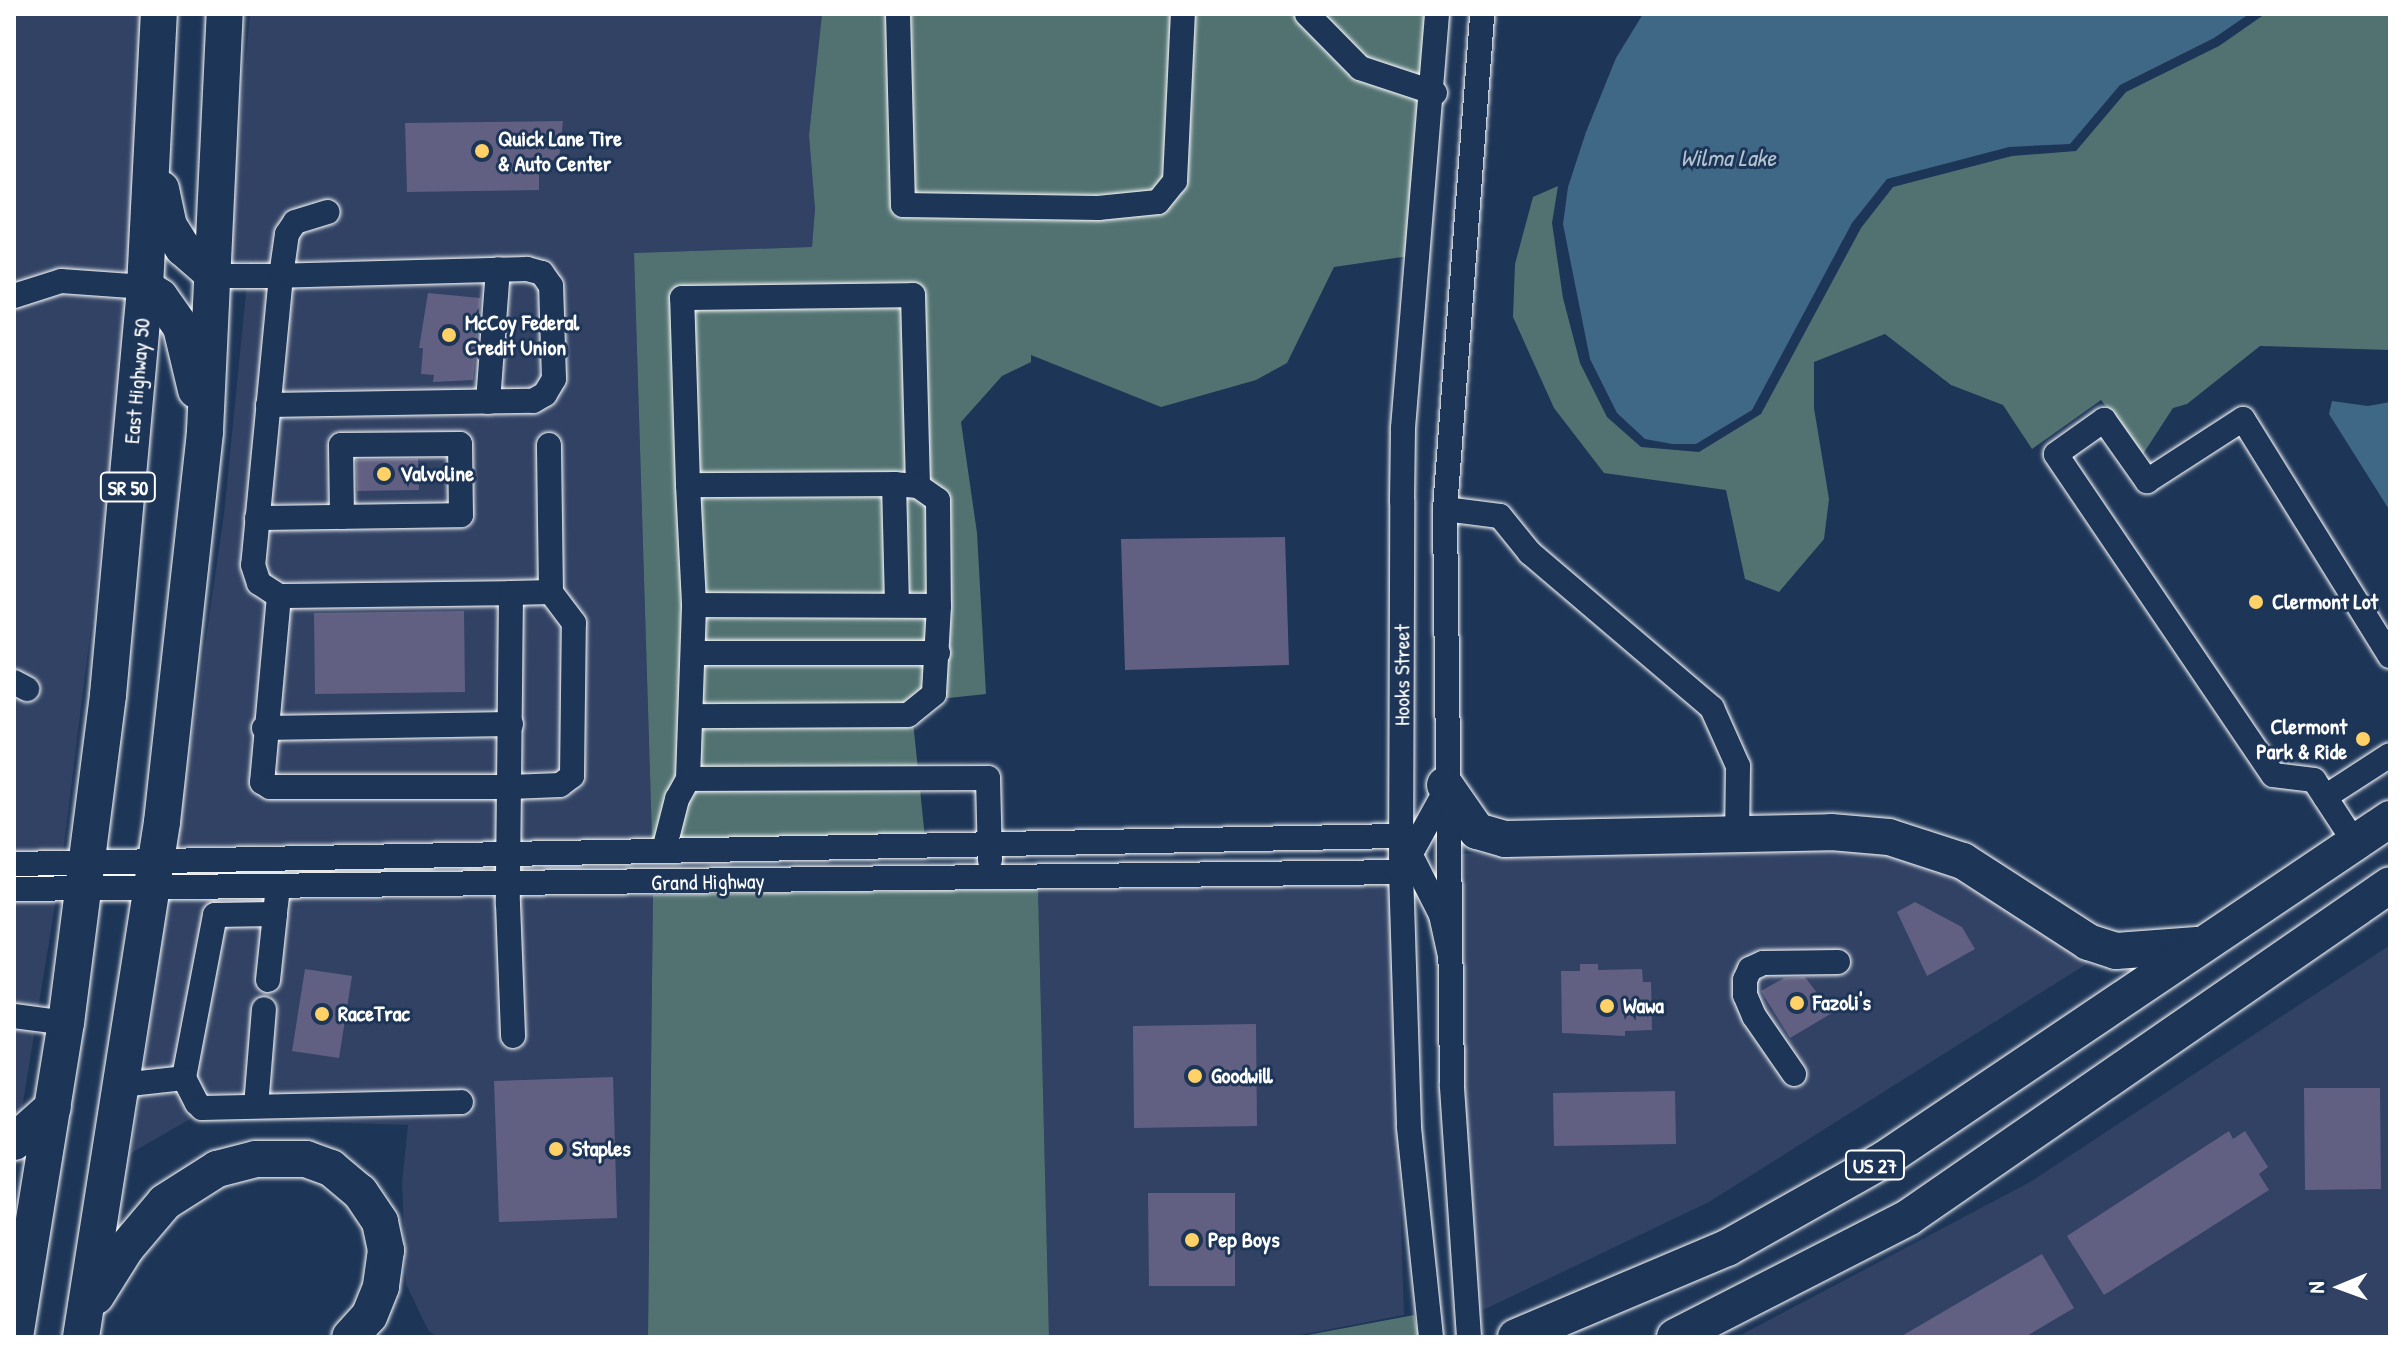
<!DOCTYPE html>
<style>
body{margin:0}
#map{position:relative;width:2404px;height:1351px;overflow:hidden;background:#1d3557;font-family:"Patrick Hand",sans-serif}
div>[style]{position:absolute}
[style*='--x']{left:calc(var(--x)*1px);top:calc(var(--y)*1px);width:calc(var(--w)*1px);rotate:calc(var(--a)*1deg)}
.built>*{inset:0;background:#314264}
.green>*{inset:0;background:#527272}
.water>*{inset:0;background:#3f6886}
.building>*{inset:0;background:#616082}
.roads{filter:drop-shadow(0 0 2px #fff) drop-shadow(0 0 2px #fff)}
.minor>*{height:24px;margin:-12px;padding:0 12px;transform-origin:12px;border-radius:12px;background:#1d3557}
.highway>*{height:36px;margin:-18px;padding:0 18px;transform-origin:18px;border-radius:18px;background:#1d3557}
.dots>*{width:22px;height:22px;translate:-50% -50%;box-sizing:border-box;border:4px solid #1d3557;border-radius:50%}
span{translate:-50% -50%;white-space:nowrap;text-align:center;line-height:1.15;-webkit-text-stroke:6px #1d3557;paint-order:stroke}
.shield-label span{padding:2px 6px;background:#1d3557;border:2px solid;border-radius:6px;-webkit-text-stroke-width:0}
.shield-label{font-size:20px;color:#fff;font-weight:700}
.poi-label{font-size:22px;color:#fff;font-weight:700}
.left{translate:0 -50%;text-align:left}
.right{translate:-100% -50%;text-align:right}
.street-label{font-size:22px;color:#fff}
.water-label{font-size:24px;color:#b2c3cf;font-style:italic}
.frame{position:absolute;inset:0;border:16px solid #fff;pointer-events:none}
.north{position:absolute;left:2300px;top:1247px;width:80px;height:80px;-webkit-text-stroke:6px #1d3557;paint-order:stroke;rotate:269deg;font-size:22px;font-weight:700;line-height:32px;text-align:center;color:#fff}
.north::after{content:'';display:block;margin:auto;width:28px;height:36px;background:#fff;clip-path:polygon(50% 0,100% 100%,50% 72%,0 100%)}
</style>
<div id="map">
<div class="built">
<i style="clip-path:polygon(14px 14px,143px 14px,122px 375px,63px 853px,14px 854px)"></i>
<i style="clip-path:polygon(250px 14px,822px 14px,809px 135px,815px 209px,812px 247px,634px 253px,652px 839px,176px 847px,224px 514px,249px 262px,227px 262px)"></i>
<i style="clip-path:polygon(1841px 843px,1919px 855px,2096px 958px,1709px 1202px,1481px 1311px,1464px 1084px,1459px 854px)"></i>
<i style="clip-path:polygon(1390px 883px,1404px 1315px,1290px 1337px,1049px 1337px,1038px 889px)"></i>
<i style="clip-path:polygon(653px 895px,648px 1337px,437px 1337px,428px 1330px,406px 1284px,402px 1182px,408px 1125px,192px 1118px,131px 1153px,168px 901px)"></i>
<i style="clip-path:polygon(56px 899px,20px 1121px,14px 1121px,14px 900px)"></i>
<i style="clip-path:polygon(2390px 945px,2390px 1337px,1737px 1337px,2030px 1182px)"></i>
</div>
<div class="green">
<i style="clip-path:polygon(822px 14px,1425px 14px,1409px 256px,1334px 267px,1287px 363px,1256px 380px,1161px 407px,1031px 355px,1031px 362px,1002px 376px,961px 422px,977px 533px,986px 694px,911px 702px,925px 838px,652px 839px,634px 253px,812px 247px,815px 209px,809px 135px)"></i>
<i style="clip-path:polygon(2265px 14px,2390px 14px,2390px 350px,2260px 346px,2187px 404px,2173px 408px,2143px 454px,2101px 400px,2032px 449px,2003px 405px,1951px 385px,1885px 334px,1814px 362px,1814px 408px,1829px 499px,1824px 539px,1779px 592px,1745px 579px,1726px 490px,1604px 473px,1554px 408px,1513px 317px,1515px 264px,1533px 197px,1558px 186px,1552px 223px,1563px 298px,1580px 363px,1607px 417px,1641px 447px,1699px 452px,1761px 414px,1861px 228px,1893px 187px,2012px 156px,2076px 151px,2126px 92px,2219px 46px)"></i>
<i style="clip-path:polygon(1038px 889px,1049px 1337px,648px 1337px,653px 895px)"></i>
<i style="clip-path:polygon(1414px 1315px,1419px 1337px,1297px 1337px)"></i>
</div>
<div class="water">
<i style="clip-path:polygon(1643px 14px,2249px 14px,2214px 38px,2120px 85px,2070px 144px,2009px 147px,1887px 179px,1852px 223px,1752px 410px,1696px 444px,1672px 444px,1645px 439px,1617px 413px,1590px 359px,1563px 224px,1568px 187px,1586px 132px,1616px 58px)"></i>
<i style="clip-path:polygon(2332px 401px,2368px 406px,2390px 402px,2390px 511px,2329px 414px)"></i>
</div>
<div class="building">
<i style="clip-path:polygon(563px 121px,559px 160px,539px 161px,539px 190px,407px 192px,405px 123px)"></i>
<i style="clip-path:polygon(428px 293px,480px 298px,481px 294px,473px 380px,433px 382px,434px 375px,421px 374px,423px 348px,419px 348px)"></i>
<i style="clip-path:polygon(418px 459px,419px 490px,357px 491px,356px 460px)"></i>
<i style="clip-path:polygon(1285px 537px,1289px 665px,1125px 670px,1121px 539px)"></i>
<i style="clip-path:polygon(464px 611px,465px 692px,315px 694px,314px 613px)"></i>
<i style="clip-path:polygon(1915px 902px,1962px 927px,1975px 949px,1927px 976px,1897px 912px)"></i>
<i style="clip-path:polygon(1580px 964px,1598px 964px,1598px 970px,1642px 969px,1643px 982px,1651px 982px,1652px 1030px,1625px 1031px,1625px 1036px,1562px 1033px,1561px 971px,1580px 971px)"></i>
<i style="clip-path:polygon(305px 969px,352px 976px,339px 1058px,292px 1051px)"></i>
<i style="clip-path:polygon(1805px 977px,1832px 1013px,1790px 1038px,1761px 991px,1784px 978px)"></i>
<i style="clip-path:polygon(1256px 1024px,1257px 1126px,1134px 1128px,1133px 1026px)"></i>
<i style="clip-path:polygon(613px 1077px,617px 1218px,499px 1222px,494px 1081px)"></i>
<i style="clip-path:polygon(2304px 1088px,2380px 1088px,2381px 1189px,2305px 1190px)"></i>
<i style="clip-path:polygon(1675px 1091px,1676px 1144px,1554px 1146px,1553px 1093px)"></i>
<i style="clip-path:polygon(2229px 1131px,2233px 1139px,2245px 1131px,2268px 1167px,2259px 1174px,2269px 1190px,2104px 1295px,2067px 1236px)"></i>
<i style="clip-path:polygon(1148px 1193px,1235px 1193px,1235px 1286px,1149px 1286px)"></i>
<i style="clip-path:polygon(2042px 1254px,2074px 1308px,2025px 1337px,1900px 1337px)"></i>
</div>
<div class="roads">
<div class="minor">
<i style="--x:898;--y:14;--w:191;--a:88.5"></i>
<i style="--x:903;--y:205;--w:195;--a:0.9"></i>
<i style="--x:1098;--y:208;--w:60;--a:-5.7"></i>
<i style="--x:1158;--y:202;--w:27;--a:-51"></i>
<i style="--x:1175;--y:181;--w:167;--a:-87.3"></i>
<i style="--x:1307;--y:14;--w:76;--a:45.5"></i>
<i style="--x:1360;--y:68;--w:79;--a:18.4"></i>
<i style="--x:215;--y:276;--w:66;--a:0"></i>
<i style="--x:281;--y:276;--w:290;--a:95.5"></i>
<i style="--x:253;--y:565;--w:19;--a:72"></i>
<i style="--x:259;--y:583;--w:24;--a:33"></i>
<i style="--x:279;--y:596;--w:232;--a:-0.7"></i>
<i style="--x:511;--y:593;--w:311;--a:90.6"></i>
<i style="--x:508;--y:904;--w:132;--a:87.8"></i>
<i style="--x:14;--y:296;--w:49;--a:-17.7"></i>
<i style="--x:61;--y:281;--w:84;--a:4.1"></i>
<i style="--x:488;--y:402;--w:133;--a:-85.7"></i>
<i style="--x:268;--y:405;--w:265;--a:-0.9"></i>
<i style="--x:533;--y:401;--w:14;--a:-30"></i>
<i style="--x:545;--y:394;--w:17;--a:-59"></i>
<i style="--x:554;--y:379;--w:93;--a:-91.8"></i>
<i style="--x:551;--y:286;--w:16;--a:-125"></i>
<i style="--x:542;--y:273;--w:16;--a:-165"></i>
<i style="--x:527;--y:269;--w:246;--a:178.4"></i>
<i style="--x:281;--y:276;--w:42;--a:-81.9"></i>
<i style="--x:287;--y:234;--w:14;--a:-56"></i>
<i style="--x:295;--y:222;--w:34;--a:-17"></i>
<i style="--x:894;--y:484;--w:206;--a:179.7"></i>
<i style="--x:688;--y:485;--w:187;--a:-91.8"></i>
<i style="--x:682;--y:298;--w:231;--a:-0.7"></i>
<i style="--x:913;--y:295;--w:191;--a:88.5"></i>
<i style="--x:688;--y:485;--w:120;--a:87.1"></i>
<i style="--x:1445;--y:509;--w:55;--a:7.3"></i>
<i style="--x:1500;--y:516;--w:48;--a:51"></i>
<i style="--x:1530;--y:553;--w:239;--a:40.4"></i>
<i style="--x:1712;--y:708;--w:64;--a:65.9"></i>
<i style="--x:1738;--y:766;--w:68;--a:90.8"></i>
<i style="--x:257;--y:518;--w:204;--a:-0.8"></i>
<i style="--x:461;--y:515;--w:71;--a:-90.8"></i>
<i style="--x:460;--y:444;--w:119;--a:179.5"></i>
<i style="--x:341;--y:445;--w:72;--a:89.2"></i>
<i style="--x:511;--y:593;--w:40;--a:-1.4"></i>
<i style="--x:551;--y:592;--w:147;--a:-90.8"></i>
<i style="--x:279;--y:596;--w:187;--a:95.2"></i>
<i style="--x:262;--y:782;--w:9;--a:32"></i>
<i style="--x:270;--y:787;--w:240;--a:0"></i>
<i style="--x:510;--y:787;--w:50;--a:-2.3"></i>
<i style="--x:560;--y:785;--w:15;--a:-37"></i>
<i style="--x:572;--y:776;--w:153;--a:-89.3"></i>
<i style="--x:574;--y:623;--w:39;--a:-127"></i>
<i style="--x:897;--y:605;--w:121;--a:-91.4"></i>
<i style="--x:894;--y:484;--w:24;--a:5"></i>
<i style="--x:918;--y:486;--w:24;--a:35"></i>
<i style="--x:938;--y:500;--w:106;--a:89.5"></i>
<i style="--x:693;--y:653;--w:245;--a:0"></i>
<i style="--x:14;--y:682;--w:15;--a:28"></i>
<i style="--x:264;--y:728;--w:247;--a:-0.9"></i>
<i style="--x:688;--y:779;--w:174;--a:-88"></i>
<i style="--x:694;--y:605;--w:245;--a:0.2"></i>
<i style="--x:939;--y:606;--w:88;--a:93.3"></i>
<i style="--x:934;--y:694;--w:33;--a:141"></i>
<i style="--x:908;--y:715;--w:217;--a:179.7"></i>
<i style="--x:2325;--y:797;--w:77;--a:-32.9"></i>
<i style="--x:2355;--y:843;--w:75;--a:-123.1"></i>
<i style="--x:2314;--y:780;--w:41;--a:-173"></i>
<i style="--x:2273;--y:775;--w:387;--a:-124.1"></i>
<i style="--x:2056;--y:454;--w:59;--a:-35.3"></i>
<i style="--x:2104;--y:420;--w:75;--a:54.8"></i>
<i style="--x:2147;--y:481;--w:114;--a:-32.9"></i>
<i style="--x:2243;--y:419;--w:279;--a:58.2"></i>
<i style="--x:664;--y:850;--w:53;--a:-75.7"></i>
<i style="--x:677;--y:799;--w:23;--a:-61"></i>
<i style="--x:688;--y:779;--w:300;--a:-0.2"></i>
<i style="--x:988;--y:778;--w:82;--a:88.6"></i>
<i style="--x:14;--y:864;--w:1387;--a:-1.16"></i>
<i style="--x:1401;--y:836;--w:89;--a:63.1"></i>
<i style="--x:1441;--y:915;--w:42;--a:77.6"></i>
<i style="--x:1404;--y:866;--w:79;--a:-61.2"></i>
<i style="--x:278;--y:888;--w:26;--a:97"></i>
<i style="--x:275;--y:914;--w:60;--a:179"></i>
<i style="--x:215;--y:915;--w:166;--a:100.8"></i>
<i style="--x:184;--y:1078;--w:28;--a:63"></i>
<i style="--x:197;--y:1103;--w:7;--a:45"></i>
<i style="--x:202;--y:1108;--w:259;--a:-1.3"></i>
<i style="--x:14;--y:889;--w:1387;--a:-0.7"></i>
<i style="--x:268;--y:980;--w:66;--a:-83.9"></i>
<i style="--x:14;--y:1016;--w:52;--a:7.7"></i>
<i style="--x:1794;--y:1074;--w:70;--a:-124.6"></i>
<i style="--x:1754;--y:1016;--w:23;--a:-113"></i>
<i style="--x:1745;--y:995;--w:15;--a:-90"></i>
<i style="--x:1745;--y:980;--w:12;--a:-66"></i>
<i style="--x:1750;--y:969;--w:14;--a:-25"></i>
<i style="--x:1763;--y:963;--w:75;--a:-0.8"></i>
<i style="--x:121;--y:1085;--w:63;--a:-6.3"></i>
<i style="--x:256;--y:1106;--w:97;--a:-85.3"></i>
<i style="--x:1431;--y:1337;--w:212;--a:-96"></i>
<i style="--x:1409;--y:1126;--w:254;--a:-91.8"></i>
<i style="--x:1401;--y:872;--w:371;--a:-89.8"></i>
<i style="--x:1402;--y:501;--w:73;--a:-89.2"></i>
<i style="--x:1403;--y:428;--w:415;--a:-85.3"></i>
<i style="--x:1469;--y:1337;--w:253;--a:-93.9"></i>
<i style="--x:1452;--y:1085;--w:576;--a:-90.7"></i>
<i style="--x:1445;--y:509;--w:496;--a:-85.7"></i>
</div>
<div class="highway">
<i style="--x:161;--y:189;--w:38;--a:78"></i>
<i style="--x:169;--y:226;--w:26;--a:58"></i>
<i style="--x:183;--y:248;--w:43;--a:41.2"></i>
<i style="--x:145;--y:287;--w:18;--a:34"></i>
<i style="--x:160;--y:297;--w:37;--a:55"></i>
<i style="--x:181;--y:327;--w:65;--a:76.6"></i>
<i style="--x:1445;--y:785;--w:56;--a:55.2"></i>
<i style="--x:1477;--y:831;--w:29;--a:16"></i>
<i style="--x:1505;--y:839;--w:326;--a:-1.2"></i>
<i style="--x:1831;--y:832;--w:58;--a:4.9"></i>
<i style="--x:1889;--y:837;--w:78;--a:18"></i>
<i style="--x:1963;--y:861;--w:149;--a:32.9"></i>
<i style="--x:2088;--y:942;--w:29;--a:18"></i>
<i style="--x:2116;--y:951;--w:81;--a:-4.2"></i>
<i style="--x:14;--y:1142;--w:52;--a:-41.9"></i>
<i style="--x:96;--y:1296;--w:57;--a:-58"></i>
<i style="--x:126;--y:1248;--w:60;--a:-49.7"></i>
<i style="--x:165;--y:1202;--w:62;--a:-32.4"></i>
<i style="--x:217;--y:1169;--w:40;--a:-14.4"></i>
<i style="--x:256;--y:1159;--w:50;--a:0"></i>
<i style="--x:306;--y:1159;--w:27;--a:20"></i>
<i style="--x:331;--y:1168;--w:38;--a:40"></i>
<i style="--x:360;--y:1192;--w:36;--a:56"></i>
<i style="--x:380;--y:1222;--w:29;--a:78"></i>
<i style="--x:386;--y:1250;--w:37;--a:98"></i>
<i style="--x:381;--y:1287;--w:31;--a:112"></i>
<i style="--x:369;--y:1316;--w:28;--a:132"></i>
<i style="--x:15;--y:1337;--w:318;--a:-80.8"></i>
<i style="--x:66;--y:1023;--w:331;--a:-82.7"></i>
<i style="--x:108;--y:695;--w:410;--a:-84.8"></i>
<i style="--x:145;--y:287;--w:273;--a:-87.1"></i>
<i style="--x:81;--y:1337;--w:521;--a:-81.06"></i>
<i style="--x:162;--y:822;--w:393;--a:-83.7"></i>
<i style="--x:205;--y:431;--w:417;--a:-87.3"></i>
<i style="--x:1516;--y:1337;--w:229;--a:-22.9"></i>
<i style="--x:1727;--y:1248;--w:181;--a:-29.4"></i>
<i style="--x:1885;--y:1159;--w:609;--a:-33.95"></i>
<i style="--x:1675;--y:1337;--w:263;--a:-27.1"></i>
<i style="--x:1909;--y:1217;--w:584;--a:-34.61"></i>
</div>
</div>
<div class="dots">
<i style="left:482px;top:151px;background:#ffd166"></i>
<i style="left:449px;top:335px;background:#ffd166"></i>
<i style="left:384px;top:474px;background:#ffd166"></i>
<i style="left:2256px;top:602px;background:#ffd166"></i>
<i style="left:2363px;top:739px;background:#ffd166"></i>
<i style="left:1797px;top:1003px;background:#ffd166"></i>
<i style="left:1607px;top:1006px;background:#ffd166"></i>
<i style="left:322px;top:1014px;background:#ffd166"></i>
<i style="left:1195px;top:1076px;background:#ffd166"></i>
<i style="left:556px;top:1149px;background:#ffd166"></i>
<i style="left:1192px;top:1240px;background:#ffd166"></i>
</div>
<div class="shield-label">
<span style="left:128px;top:487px">SR 50</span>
<span style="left:1875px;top:1165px">US 27</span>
</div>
<div class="poi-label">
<span class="left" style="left:498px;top:151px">Quick Lane Tire<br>&amp; Auto Center</span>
<span class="left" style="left:465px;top:335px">McCoy Federal<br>Credit Union</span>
<span class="left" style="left:400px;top:474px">Valvoline</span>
<span class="left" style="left:2272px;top:602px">Clermont Lot</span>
<span class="right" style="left:2347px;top:739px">Clermont<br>Park &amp; Ride</span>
<span class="left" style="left:1813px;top:1003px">Fazoli's</span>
<span class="left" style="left:1623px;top:1006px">Wawa</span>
<span class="left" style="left:338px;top:1014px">RaceTrac</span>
<span class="left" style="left:1211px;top:1076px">Goodwill</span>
<span class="left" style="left:572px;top:1149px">Staples</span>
<span class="left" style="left:1208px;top:1240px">Pep Boys</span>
</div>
<div class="street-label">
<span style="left:137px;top:381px;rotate:-85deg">East Highway 50</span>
<span style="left:1402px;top:675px;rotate:-90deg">Hooks Street</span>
<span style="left:708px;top:882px;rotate:-1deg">Grand Highway</span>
</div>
<div class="water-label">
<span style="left:1728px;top:158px">Wilma Lake</span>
</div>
<div class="frame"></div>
<div class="north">N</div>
</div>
